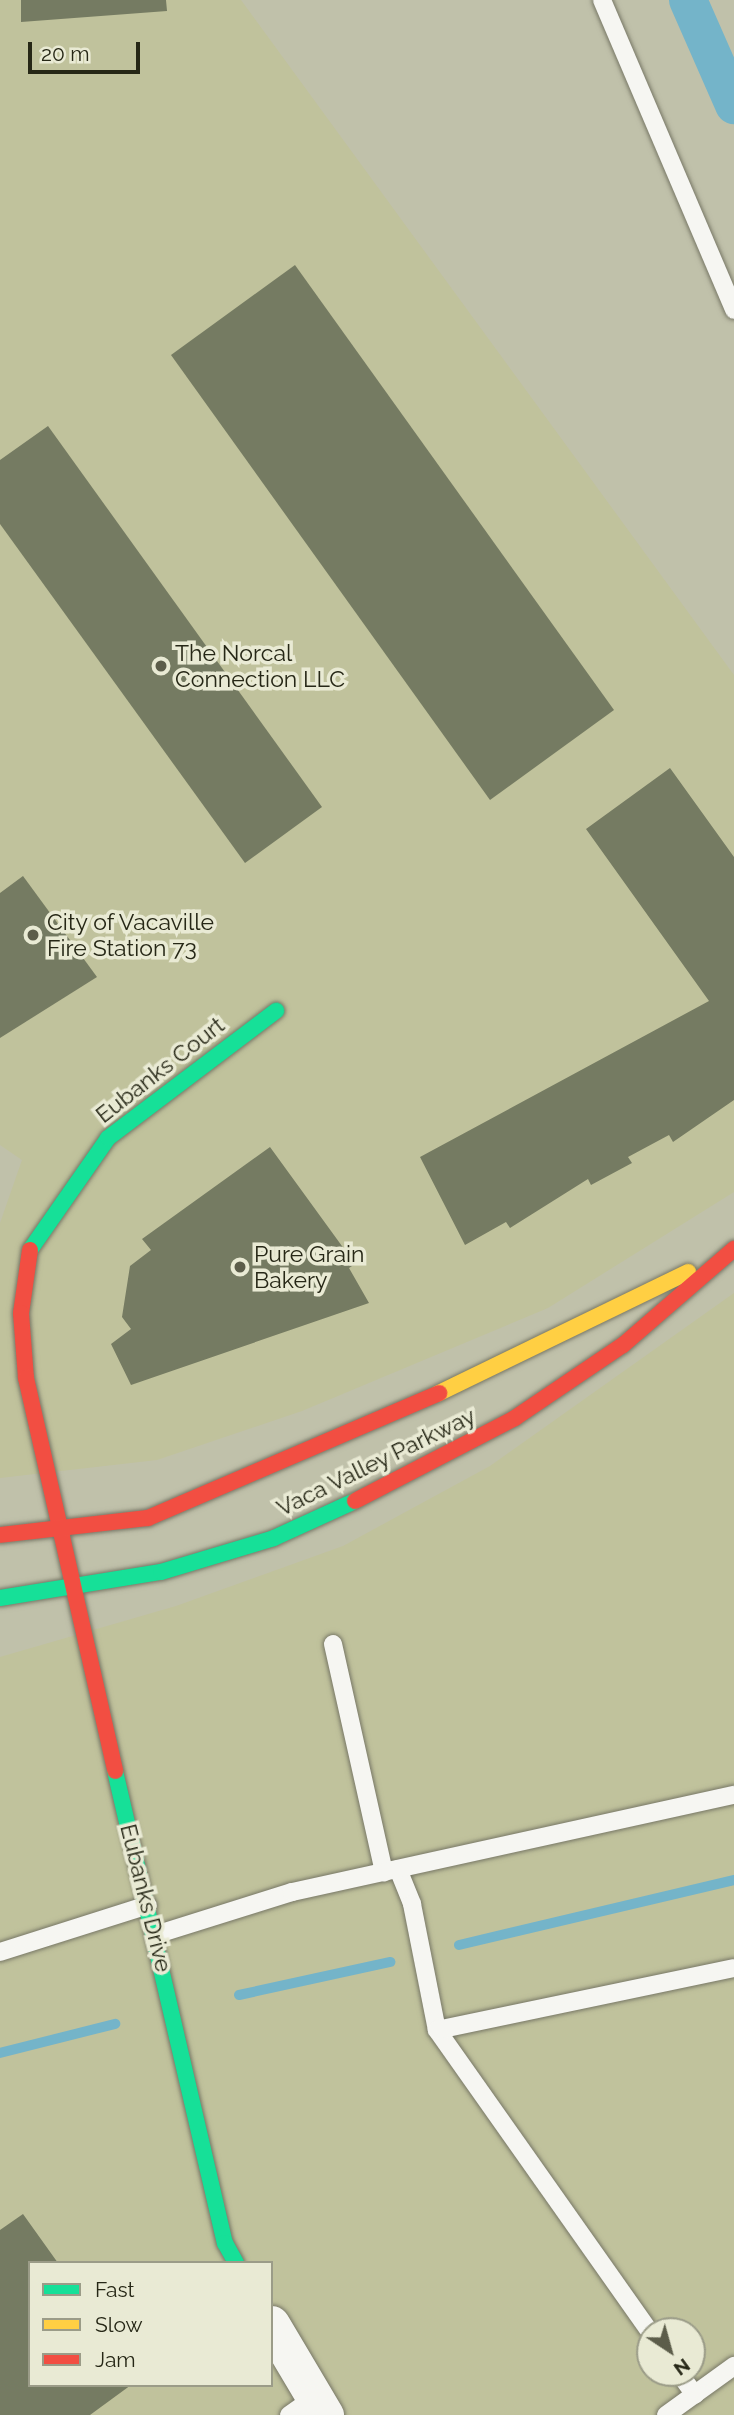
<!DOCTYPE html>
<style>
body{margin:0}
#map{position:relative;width:734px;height:2415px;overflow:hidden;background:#c0c1aa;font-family:Raleway,sans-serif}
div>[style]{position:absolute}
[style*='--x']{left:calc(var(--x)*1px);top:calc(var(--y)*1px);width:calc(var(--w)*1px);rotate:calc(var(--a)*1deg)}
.built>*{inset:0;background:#c0c29c}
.stream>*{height:10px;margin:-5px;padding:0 5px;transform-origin:5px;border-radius:5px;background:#74b4c9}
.canal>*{height:38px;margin:-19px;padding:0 19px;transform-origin:19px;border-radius:19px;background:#74b4c9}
.building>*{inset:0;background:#757b62}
.roads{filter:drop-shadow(0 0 2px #776) drop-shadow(0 0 2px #776)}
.lane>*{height:18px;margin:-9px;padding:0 9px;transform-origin:9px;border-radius:9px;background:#f6f6f2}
.street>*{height:37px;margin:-18.5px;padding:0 18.5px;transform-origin:18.5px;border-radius:18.5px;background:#f6f6f2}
.fast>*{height:16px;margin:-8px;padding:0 8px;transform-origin:8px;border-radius:8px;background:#16e098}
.slow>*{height:16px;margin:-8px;padding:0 8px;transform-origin:8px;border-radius:8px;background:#ffcf43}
.jam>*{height:16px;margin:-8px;padding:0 8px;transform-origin:8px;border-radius:8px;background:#f24e42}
.dots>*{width:19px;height:19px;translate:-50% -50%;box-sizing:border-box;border:4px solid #e9ead4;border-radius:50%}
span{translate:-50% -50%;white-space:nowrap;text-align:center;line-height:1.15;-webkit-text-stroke:7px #e9ead4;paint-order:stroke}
.poi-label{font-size:23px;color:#262716}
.left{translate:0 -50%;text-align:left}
.street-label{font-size:23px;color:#262716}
.legend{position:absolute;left:28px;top:2261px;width:245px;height:126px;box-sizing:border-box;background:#e9ead4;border:2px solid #9b9c88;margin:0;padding:9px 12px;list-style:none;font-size:21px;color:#262716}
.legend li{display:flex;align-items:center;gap:14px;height:35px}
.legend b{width:35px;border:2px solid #9b9c88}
.north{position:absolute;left:636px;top:2317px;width:70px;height:70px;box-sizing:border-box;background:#e9ead4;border:2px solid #9b9c88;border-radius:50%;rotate:144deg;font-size:19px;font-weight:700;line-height:28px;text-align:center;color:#262716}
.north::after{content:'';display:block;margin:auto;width:24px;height:32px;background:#5c5d4a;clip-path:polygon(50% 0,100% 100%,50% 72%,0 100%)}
.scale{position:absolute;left:28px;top:42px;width:112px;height:32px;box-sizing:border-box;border:4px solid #262716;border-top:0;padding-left:9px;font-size:21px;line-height:24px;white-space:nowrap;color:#262716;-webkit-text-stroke:5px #e9ead4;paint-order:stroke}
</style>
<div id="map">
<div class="built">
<i style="clip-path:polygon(0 0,241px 0,734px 675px,734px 1192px,548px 1308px,302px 1411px,157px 1460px,0 1478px,0 1223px,22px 1160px,0 1145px)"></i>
<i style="clip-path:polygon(evenodd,734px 1293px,734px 2415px,0 2415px,0 1657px,176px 1606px,343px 1546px,490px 1466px,734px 1293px,30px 2263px,271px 2263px,271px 2385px,30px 2385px,30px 2263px,734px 1293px,650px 2331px,692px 2331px,692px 2373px,650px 2373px,650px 2331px)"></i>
</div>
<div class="stream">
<i style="--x:459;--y:1945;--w:283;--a:-13.3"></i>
<i style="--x:239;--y:1995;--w:155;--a:-12.3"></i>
<i style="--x:0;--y:2053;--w:119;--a:-14.2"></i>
</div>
<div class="canal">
<i style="--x:688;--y:0;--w:115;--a:66.3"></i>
</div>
<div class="building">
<i style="clip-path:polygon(21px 0,166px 0,167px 11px,21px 22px)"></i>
<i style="clip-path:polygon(295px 265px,614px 710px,490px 800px,171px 355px)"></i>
<i style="clip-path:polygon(48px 426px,322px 807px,245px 863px,0 524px,0 460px)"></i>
<i style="clip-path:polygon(670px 768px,734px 857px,734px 1100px,673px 1142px,669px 1135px,628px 1157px,632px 1163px,591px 1185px,588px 1179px,510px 1228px,506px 1222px,465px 1245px,420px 1157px,709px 1001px,586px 829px)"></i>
<i style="clip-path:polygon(23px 876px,97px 977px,0 1038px,0 893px)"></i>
<i style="clip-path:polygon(270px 1147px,355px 1264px,349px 1268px,369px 1303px,131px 1385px,111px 1344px,131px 1329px,122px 1317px,130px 1266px,151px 1250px,142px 1239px)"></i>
<i style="clip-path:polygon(23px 2214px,58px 2263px,30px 2263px,30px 2385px,131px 2385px,90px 2415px,0 2415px,0 2230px)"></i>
</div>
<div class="roads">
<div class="lane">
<i style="--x:602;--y:0;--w:337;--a:66.9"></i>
<i style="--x:333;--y:1644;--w:234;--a:77.4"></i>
<i style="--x:398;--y:1869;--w:38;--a:68"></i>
<i style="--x:412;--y:1904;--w:128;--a:78.8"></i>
<i style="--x:155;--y:1935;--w:144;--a:-17.4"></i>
<i style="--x:292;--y:1892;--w:453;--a:-12.4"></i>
<i style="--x:0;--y:1952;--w:155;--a:-17.6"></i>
<i style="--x:650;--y:2332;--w:370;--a:-125.2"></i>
<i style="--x:437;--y:2030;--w:303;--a:-11.8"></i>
<i style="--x:679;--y:2373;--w:27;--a:54"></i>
<i style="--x:289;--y:2415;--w:29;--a:-35"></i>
<i style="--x:666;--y:2415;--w:84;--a:-35.8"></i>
</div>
<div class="street">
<i style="--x:271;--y:2324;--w:106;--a:59.3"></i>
</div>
<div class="fast">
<i style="--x:30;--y:1250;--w:136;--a:-55.1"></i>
<i style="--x:108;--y:1138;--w:211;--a:-37.1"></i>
<i style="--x:0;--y:1598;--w:163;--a:-9.2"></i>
<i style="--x:161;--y:1572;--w:118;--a:-16.7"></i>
<i style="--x:274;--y:1538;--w:89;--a:-24.6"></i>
<i style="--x:115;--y:1771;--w:485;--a:76.9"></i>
<i style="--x:225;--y:2243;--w:23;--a:61"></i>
</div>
<div class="slow">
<i style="--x:439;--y:1393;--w:277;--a:-25.9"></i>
</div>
<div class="jam">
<i style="--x:30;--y:1250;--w:64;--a:98.1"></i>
<i style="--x:21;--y:1313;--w:65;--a:85.6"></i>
<i style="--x:26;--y:1378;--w:403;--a:77.2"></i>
<i style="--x:355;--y:1501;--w:180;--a:-27.4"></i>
<i style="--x:515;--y:1418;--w:130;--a:-34.1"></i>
<i style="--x:623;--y:1345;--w:147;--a:-40.9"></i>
<i style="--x:0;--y:1535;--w:149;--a:-6.6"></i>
<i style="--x:148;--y:1518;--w:317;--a:-23.2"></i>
</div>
</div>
<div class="dots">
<i style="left:161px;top:666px;background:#5c5d4a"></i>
<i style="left:33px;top:935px;background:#5c5d4a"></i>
<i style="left:240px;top:1267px;background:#5c5d4a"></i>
</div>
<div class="poi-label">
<span class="left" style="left:175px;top:666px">The Norcal<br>Connection LLC</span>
<span class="left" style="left:47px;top:935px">City of Vacaville<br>Fire Station 73</span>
<span class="left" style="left:254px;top:1267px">Pure Grain<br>Bakery</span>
</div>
<div class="street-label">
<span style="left:160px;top:1070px;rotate:-38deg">Eubanks Court</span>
<span style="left:376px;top:1462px;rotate:-26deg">Vaca Valley Parkway</span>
<span style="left:146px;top:1898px;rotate:76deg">Eubanks Drive</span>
</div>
<ul class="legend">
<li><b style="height:9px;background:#16e098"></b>Fast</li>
<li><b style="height:9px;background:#ffcf43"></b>Slow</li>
<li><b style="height:9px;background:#f24e42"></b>Jam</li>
</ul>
<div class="north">N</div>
<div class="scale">20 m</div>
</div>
